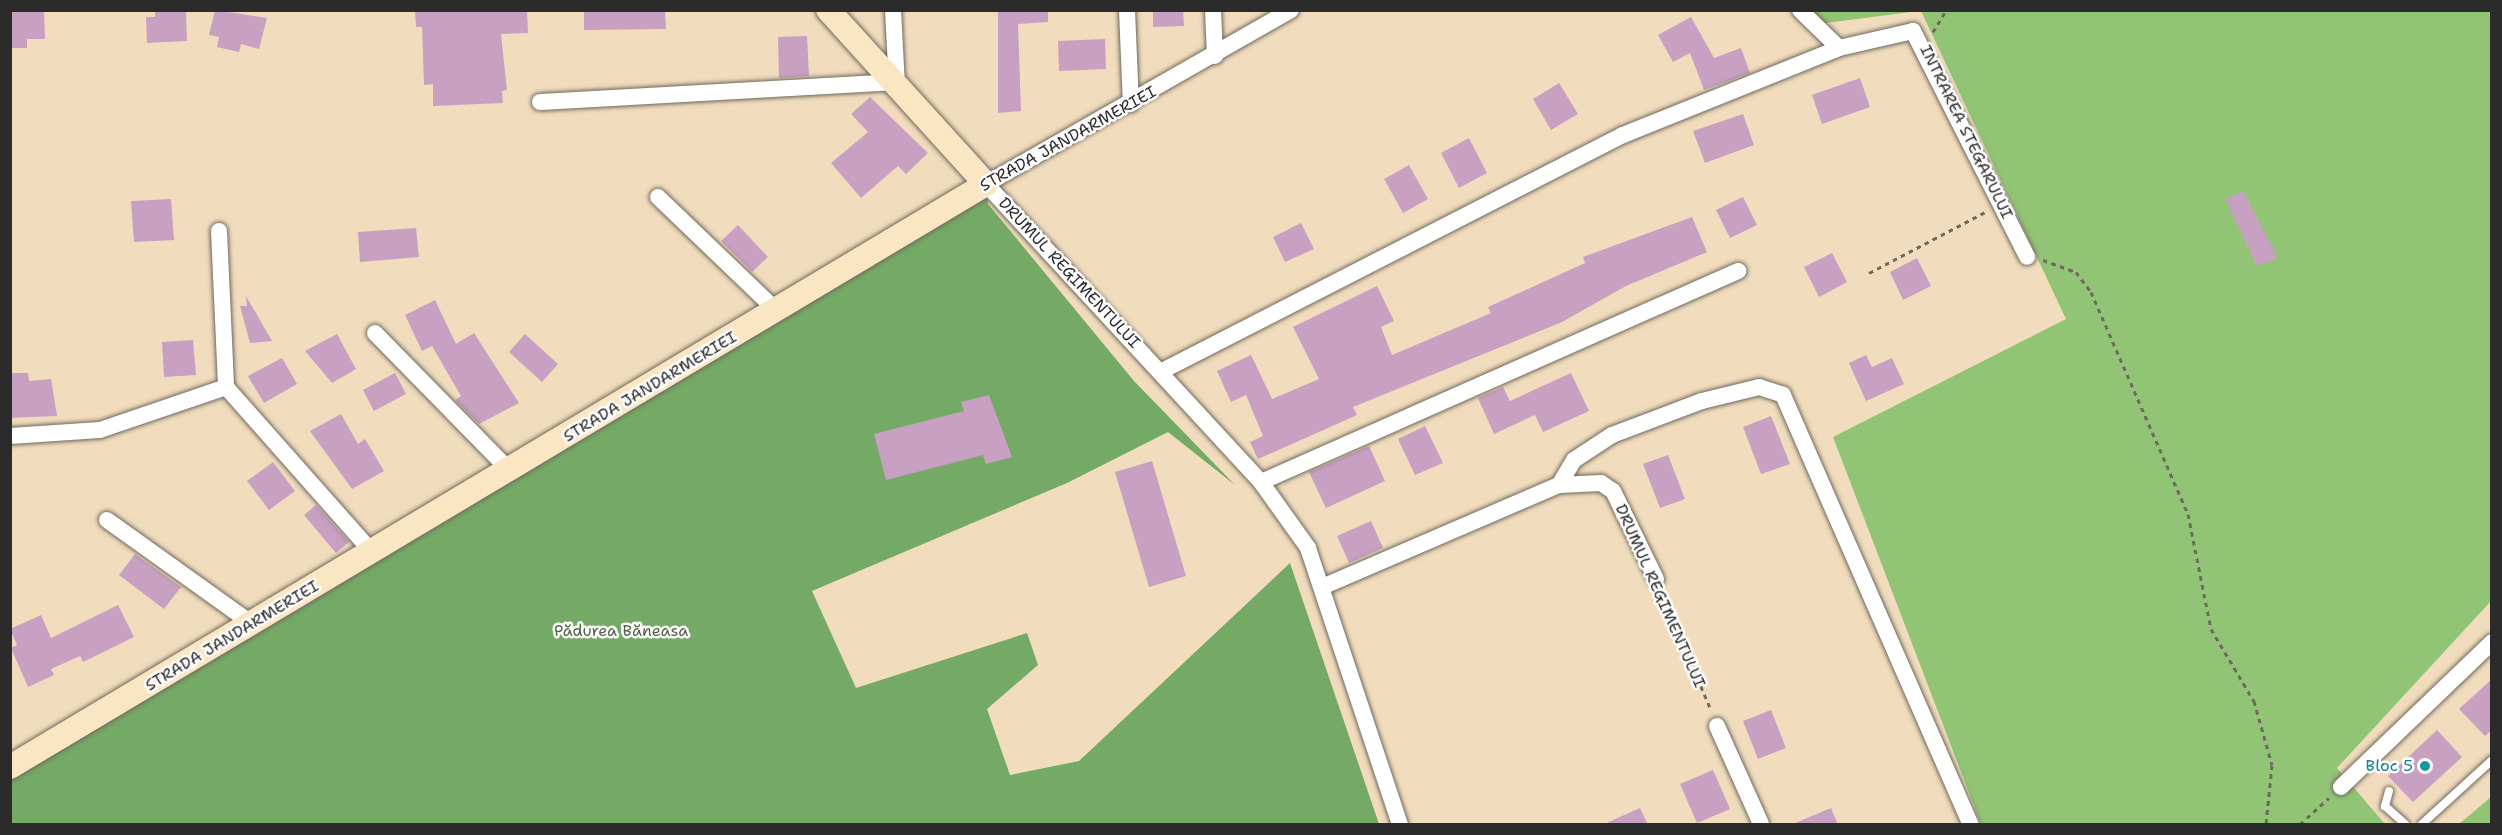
<!DOCTYPE html>
<meta charset="utf-8">
<style>
body{margin:0}
#map{position:relative;width:2502px;height:835px;overflow:hidden;background:#f1ddbd;font-family:"Shantell Sans",sans-serif}
div>[style]{position:absolute}
[style*='--x']{left:calc(var(--x)*1px);top:calc(var(--y)*1px);width:calc(var(--w)*1px);rotate:calc(var(--a)*1deg)}
.green>*{inset:0;background:#91c475}
.forest>*{inset:0;background:#74aa66}
.building>*{inset:0;background:#c8a0c2}
.path>*{height:3px;margin-top:-1.5px;transform-origin:0;background:repeating-linear-gradient(90deg,#70695e 0 4.5px,transparent 0 9px)}
.roads{filter:drop-shadow(0 0 2px #70695e) drop-shadow(0 0 2px #70695e)}
.lane>*{height:8px;margin:-4px;padding:0 4px;transform-origin:4px;border-radius:4px;background:#fff}
.street>*{height:16px;margin:-8px;padding:0 8px;transform-origin:8px;border-radius:8px;background:#fff}
.secondary>*{height:24px;margin:-12px;padding:0 12px;transform-origin:12px;border-radius:12px;background:#fbe6c4}
.dots>*{width:16px;height:16px;translate:-50% -50%;box-sizing:border-box;border:3px solid #fff;border-radius:50%}
span{translate:-50% -50%;white-space:nowrap;text-align:center;line-height:1.15;-webkit-text-stroke:5px #fff;paint-order:stroke}
.street-label{font-size:16px;color:#2b2b2b}
.park-label{font-size:16px;color:#4f6145}
.culture-label{font-size:16px;color:#0d838f}
.right{translate:-100% -50%;text-align:right}
.frame{position:absolute;inset:0;border:12px solid #2b2b2b;pointer-events:none}
</style>
<div id="map">
<div class="green">
<i style="clip-path:polygon(1808px 11px,1919px 11px,1818px 24px)"></i>
<i style="clip-path:polygon(1921px 11px,2491px 11px,2491px 601px,2337px 768px,2385px 824px,1981px 824px,1833px 437px,2066px 319px)"></i>
<i style="clip-path:polygon(2491px 797px,2491px 824px,2459px 824px)"></i>
</div>
<div class="forest">
<i style="clip-path:polygon(986px 184px,988px 204px,1134px 381px,1235px 485px,1168px 432px,1067px 483px,812px 591px,856px 688px,1027px 633px,1038px 665px,987px 709px,1010px 775px,1079px 761px,1290px 563px,1379px 824px,11px 824px,10px 767px)"></i>
</div>
<div class="building">
<i style="clip-path:polygon(10px 10px,44px 10px,45px 39px,27px 39px,27px 48px,10px 48px)"></i>
<i style="clip-path:polygon(155px 10px,186px 11px,187px 41px,147px 43px,146px 17px,155px 17px)"></i>
<i style="clip-path:polygon(215px 10px,267px 18px,259px 49px,241px 44px,239px 52px,217px 47px,219px 37px,209px 35px)"></i>
<i style="clip-path:polygon(415px 10px,527px 10px,528px 33px,501px 34px,507px 90px,502px 91px,503px 103px,433px 106px,433px 84px,424px 85px,422px 27px,416px 27px)"></i>
<i style="clip-path:polygon(584px 10px,665px 10px,666px 29px,584px 30px)"></i>
<i style="clip-path:polygon(998px 10px,1048px 10px,1048px 22px,1018px 24px,1021px 111px,998px 113px)"></i>
<i style="clip-path:polygon(1153px 10px,1183px 10px,1184px 26px,1153px 27px)"></i>
<i style="clip-path:polygon(1691px 17px,1714px 58px,1741px 48px,1750px 73px,1704px 90px,1690px 53px,1673px 62px,1658px 35px)"></i>
<i style="clip-path:polygon(807px 36px,809px 76px,779px 78px,778px 37px)"></i>
<i style="clip-path:polygon(1105px 39px,1106px 69px,1059px 71px,1058px 41px)"></i>
<i style="clip-path:polygon(1860px 78px,1870px 107px,1822px 124px,1812px 95px)"></i>
<i style="clip-path:polygon(1559px 83px,1578px 114px,1551px 130px,1533px 99px)"></i>
<i style="clip-path:polygon(870px 97px,928px 153px,906px 174px,898px 166px,861px 198px,831px 163px,868px 132px,851px 114px)"></i>
<i style="clip-path:polygon(1743px 114px,1754px 145px,1705px 163px,1693px 131px)"></i>
<i style="clip-path:polygon(1469px 138px,1487px 173px,1459px 188px,1441px 153px)"></i>
<i style="clip-path:polygon(1409px 165px,1428px 199px,1403px 213px,1384px 179px)"></i>
<i style="clip-path:polygon(2243px 191px,2278px 258px,2257px 266px,2225px 199px)"></i>
<i style="clip-path:polygon(1743px 197px,1757px 225px,1730px 238px,1716px 210px)"></i>
<i style="clip-path:polygon(171px 199px,174px 240px,134px 242px,131px 201px)"></i>
<i style="clip-path:polygon(1692px 217px,1707px 252px,1626px 286px,1562px 322px,1353px 407px,1357px 415px,1258px 459px,1250px 442px,1263px 436px,1246px 395px,1231px 402px,1217px 371px,1251px 355px,1272px 399px,1319px 379px,1293px 327px,1377px 286px,1394px 321px,1381px 327px,1392px 355px,1491px 313px,1488px 307px,1585px 263px,1583px 257px)"></i>
<i style="clip-path:polygon(1301px 223px,1314px 249px,1285px 262px,1273px 237px)"></i>
<i style="clip-path:polygon(738px 225px,768px 257px,752px 272px,721px 241px)"></i>
<i style="clip-path:polygon(416px 228px,419px 257px,360px 262px,358px 232px)"></i>
<i style="clip-path:polygon(1832px 253px,1847px 282px,1819px 297px,1804px 267px)"></i>
<i style="clip-path:polygon(1917px 258px,1931px 286px,1903px 300px,1890px 272px)"></i>
<i style="clip-path:polygon(246px 296px,272px 341px,250px 343px,240px 306px,247px 306px)"></i>
<i style="clip-path:polygon(435px 300px,456px 344px,474px 333px,519px 403px,479px 424px,455px 400px,461px 396px,432px 346px,422px 351px,405px 315px)"></i>
<i style="clip-path:polygon(337px 334px,356px 369px,332px 383px,305px 351px)"></i>
<i style="clip-path:polygon(525px 334px,558px 364px,542px 382px,509px 352px)"></i>
<i style="clip-path:polygon(193px 340px,196px 375px,164px 377px,162px 342px)"></i>
<i style="clip-path:polygon(1866px 355px,1872px 367px,1892px 358px,1904px 384px,1866px 401px,1849px 363px)"></i>
<i style="clip-path:polygon(282px 358px,297px 384px,264px 403px,248px 376px)"></i>
<i style="clip-path:polygon(10px 373px,28px 373px,29px 381px,51px 379px,57px 416px,10px 418px)"></i>
<i style="clip-path:polygon(395px 373px,406px 394px,374px 411px,363px 390px)"></i>
<i style="clip-path:polygon(1571px 373px,1589px 411px,1543px 432px,1535px 415px,1494px 434px,1478px 398px,1503px 387px,1510px 401px)"></i>
<i style="clip-path:polygon(989px 395px,1012px 457px,986px 464px,983px 455px,886px 480px,874px 434px,964px 411px,961px 402px)"></i>
<i style="clip-path:polygon(341px 414px,358px 444px,365px 439px,384px 471px,352px 489px,310px 431px)"></i>
<i style="clip-path:polygon(1771px 416px,1790px 464px,1761px 474px,1743px 427px)"></i>
<i style="clip-path:polygon(1425px 426px,1443px 463px,1415px 475px,1398px 439px)"></i>
<i style="clip-path:polygon(1369px 446px,1385px 481px,1326px 508px,1309px 472px)"></i>
<i style="clip-path:polygon(1668px 455px,1685px 499px,1660px 508px,1643px 464px)"></i>
<i style="clip-path:polygon(1152px 461px,1186px 576px,1149px 587px,1115px 472px)"></i>
<i style="clip-path:polygon(273px 462px,295px 491px,269px 510px,247px 481px)"></i>
<i style="clip-path:polygon(316px 505px,349px 542px,336px 553px,304px 515px)"></i>
<i style="clip-path:polygon(1371px 521px,1383px 548px,1349px 563px,1337px 536px)"></i>
<i style="clip-path:polygon(135px 554px,181px 587px,164px 609px,119px 575px)"></i>
<i style="clip-path:polygon(118px 605px,134px 637px,83px 662px,80px 656px,51px 669px,54px 675px,28px 687px,11px 648px,17px 645px,10px 629px,41px 615px,51px 638px)"></i>
<i style="clip-path:polygon(2492px 679px,2492px 730px,2485px 736px,2459px 709px)"></i>
<i style="clip-path:polygon(1771px 710px,1786px 748px,1758px 759px,1743px 721px)"></i>
<i style="clip-path:polygon(2437px 730px,2462px 757px,2413px 802px,2388px 776px)"></i>
<i style="clip-path:polygon(1713px 770px,1730px 809px,1697px 823px,1680px 784px)"></i>
<i style="clip-path:polygon(1640px 808px,1648px 825px,1602px 825px)"></i>
<i style="clip-path:polygon(1831px 808px,1838px 825px,1793px 825px,1793px 824px)"></i>
</div>
<div class="path">
<i style="--x:1933;--y:32;--w:26;--a:-59"></i>
<i style="--x:2043;--y:260;--w:35;--a:20"></i>
<i style="--x:2076;--y:272;--w:25;--a:53"></i>
<i style="--x:2091;--y:292;--w:242;--a:66.4"></i>
<i style="--x:2188;--y:514;--w:117;--a:78.7"></i>
<i style="--x:2211;--y:629;--w:84;--a:59.2"></i>
<i style="--x:2254;--y:701;--w:66;--a:74.3"></i>
<i style="--x:2272;--y:765;--w:59;--a:95.8"></i>
<i style="--x:1869;--y:273;--w:131;--a:-27.7"></i>
<i style="--x:1662;--y:595;--w:125;--a:66.9"></i>
<i style="--x:2300;--y:824;--w:39;--a:-42"></i>
</div>
<div class="roads">
<div class="lane">
<i style="--x:2389;--y:791;--w:16;--a:105"></i>
<i style="--x:2385;--y:806;--w:27;--a:42"></i>
<i style="--x:2422;--y:824;--w:95;--a:-42.4"></i>
</div>
<div class="street">
<i style="--x:893;--y:10;--w:77;--a:87"></i>
<i style="--x:1127;--y:10;--w:94;--a:87.6"></i>
<i style="--x:1213;--y:10;--w:46;--a:87.5"></i>
<i style="--x:1291;--y:10;--w:351;--a:150.3"></i>
<i style="--x:986;--y:184;--w:405;--a:47.3"></i>
<i style="--x:1261;--y:482;--w:81;--a:54.5"></i>
<i style="--x:1308;--y:548;--w:291;--a:71.6"></i>
<i style="--x:1800;--y:10;--w:54;--a:44.3"></i>
<i style="--x:1839;--y:48;--w:76;--a:-12.9"></i>
<i style="--x:1913;--y:31;--w:253;--a:63.2"></i>
<i style="--x:540;--y:102;--w:354;--a:-3.2"></i>
<i style="--x:658;--y:197;--w:165;--a:43.8"></i>
<i style="--x:219;--y:231;--w:156;--a:87.4"></i>
<i style="--x:226;--y:387;--w:222;--a:48.5"></i>
<i style="--x:375;--y:333;--w:193;--a:45.6"></i>
<i style="--x:1162;--y:371;--w:518;--a:-27.11"></i>
<i style="--x:1623;--y:135;--w:233;--a:-21.9"></i>
<i style="--x:10;--y:436;--w:90;--a:-3.8"></i>
<i style="--x:100;--y:430;--w:133;--a:-18.8"></i>
<i style="--x:1261;--y:482;--w:522;--a:-23.86"></i>
<i style="--x:1559;--y:485;--w:29;--a:-59"></i>
<i style="--x:1574;--y:460;--w:45;--a:-33.3"></i>
<i style="--x:1612;--y:435;--w:96;--a:-20.7"></i>
<i style="--x:1702;--y:401;--w:59;--a:-13.8"></i>
<i style="--x:1759;--y:387;--w:25;--a:18"></i>
<i style="--x:1783;--y:395;--w:468;--a:66.4"></i>
<i style="--x:107;--y:520;--w:178;--a:35.6"></i>
<i style="--x:1322;--y:587;--w:258;--a:-23.3"></i>
<i style="--x:1559;--y:485;--w:42;--a:-2.7"></i>
<i style="--x:1601;--y:483;--w:14;--a:34"></i>
<i style="--x:1613;--y:491;--w:98;--a:64"></i>
<i style="--x:1717;--y:726;--w:107;--a:65.8"></i>
<i style="--x:2341;--y:787;--w:209;--a:-43.8"></i>
</div>
<div class="secondary">
<i style="--x:10;--y:767;--w:1137;--a:-30.85"></i>
<i style="--x:986;--y:184;--w:235;--a:-132.2"></i>
</div>
</div>
<div class="dots">
<i style="left:2425px;top:766px;background:#0f9aa8"></i>
</div>
<div class="street-label">
<span style="left:1966px;top:132px;rotate:64deg">INTRAREA STEGARULUI</span>
<span style="left:1068px;top:139px;rotate:-29deg">STRADA JANDARMERIEI</span>
<span style="left:1069px;top:273px;rotate:47deg">DRUMUL REGIMENTULUI</span>
<span style="left:650px;top:387px;rotate:-31deg">STRADA JANDARMERIEI</span>
<span style="left:1660px;top:596px;rotate:66deg">DRUMUL REGIMENTULUI</span>
<span style="left:232px;top:636px;rotate:-31deg">STRADA JANDARMERIEI</span>
</div>
<div class="park-label">
<span style="left:621px;top:631px">Pădurea Băneasa</span>
</div>
<div class="culture-label">
<span class="right" style="left:2413px;top:766px">Bloc 5</span>
</div>
<div class="frame"></div>
</div>
